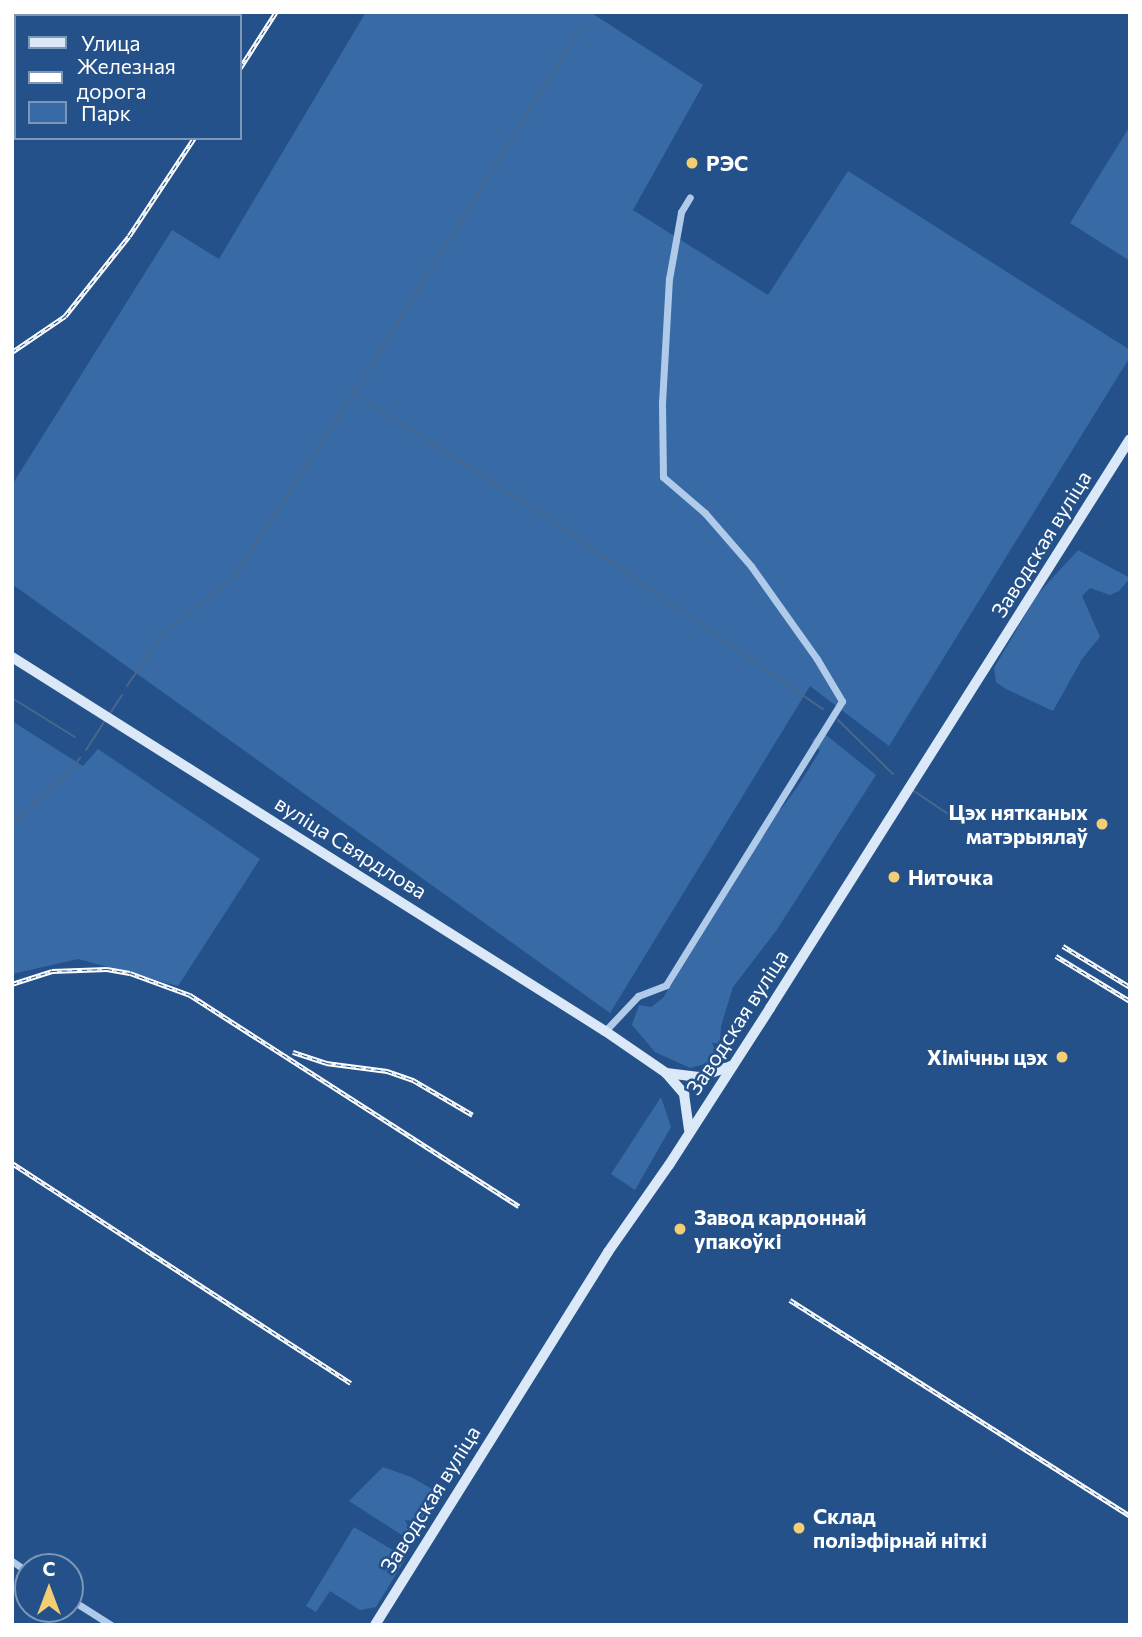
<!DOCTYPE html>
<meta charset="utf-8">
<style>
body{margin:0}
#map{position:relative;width:1142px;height:1637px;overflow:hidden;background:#245189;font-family:Commissioner,sans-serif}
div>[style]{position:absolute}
.green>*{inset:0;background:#386ba6}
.stream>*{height:2px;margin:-1px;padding:0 1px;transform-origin:1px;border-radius:1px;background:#47678f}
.minor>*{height:7px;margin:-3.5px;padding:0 3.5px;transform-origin:3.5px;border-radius:3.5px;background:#b0cbea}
.secondary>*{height:10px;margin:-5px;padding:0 5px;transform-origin:5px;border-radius:5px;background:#dbe8f8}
.rail>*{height:4.5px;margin-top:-2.25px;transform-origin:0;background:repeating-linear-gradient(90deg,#245189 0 5px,#fff 0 10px);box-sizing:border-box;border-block:2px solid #fff}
.dots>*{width:19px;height:19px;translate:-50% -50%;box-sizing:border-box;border:4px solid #245189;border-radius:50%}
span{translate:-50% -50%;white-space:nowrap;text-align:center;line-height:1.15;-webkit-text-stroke:5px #245189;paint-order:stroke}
.poi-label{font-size:21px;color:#fff;font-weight:700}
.left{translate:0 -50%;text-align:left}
.right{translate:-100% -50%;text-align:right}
.street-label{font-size:21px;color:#fff}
.frame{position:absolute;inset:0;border:14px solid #fff;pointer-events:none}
.legend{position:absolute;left:14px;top:14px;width:228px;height:126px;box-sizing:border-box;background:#245189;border:2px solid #7c97b8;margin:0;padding:9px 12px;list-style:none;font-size:21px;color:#fff}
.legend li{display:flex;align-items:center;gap:14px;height:35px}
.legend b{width:35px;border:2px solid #7c97b8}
.north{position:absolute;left:14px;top:1553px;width:70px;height:70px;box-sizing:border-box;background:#245189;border:2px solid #7c97b8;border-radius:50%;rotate:0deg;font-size:19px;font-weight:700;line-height:28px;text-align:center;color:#fff}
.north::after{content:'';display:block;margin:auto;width:24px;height:32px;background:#f4ce74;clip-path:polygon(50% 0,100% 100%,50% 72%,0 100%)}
</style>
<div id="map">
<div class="green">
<i style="clip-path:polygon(366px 12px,590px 12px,703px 85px,633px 210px,768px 295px,848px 171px,1130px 350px,1130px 357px,889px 746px,810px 686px,610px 1013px,12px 584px,12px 485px,172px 230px,219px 259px)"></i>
<i style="clip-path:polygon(1130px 126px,1130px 261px,1070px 223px)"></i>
<i style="clip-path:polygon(1078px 550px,1130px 578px,1119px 591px,1110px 595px,1090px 588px,1082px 596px,1100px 637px,1082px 659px,1053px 711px,1006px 689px,996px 682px,994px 668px,1037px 595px)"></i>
<i style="clip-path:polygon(12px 721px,83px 766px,98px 749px,260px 859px,178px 986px,78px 959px,12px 974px)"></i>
<i style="clip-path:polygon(821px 731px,876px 775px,776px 931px,733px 987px,721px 1026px,719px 1060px,690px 1068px,655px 1052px,632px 1025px,639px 1005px,651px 1007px,663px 998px,748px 861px,773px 813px,781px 809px,798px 786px,820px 751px,812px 741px)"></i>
<i style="clip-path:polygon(661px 1097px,671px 1127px,635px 1190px,611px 1174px)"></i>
<i style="clip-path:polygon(383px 1467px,411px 1477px,439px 1493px,408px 1539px,349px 1501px)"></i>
<i style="clip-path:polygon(354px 1527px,406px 1558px,376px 1607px,360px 1610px,330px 1591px,316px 1612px,306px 1606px)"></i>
</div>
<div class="stream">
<i style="left:355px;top:394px;width:222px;rotate:32.7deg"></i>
<i style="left:542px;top:514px;width:342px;rotate:34.8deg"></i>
<i style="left:127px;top:686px;width:63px;rotate:-56.1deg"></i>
<i style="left:162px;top:634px;width:89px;rotate:-38.2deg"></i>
<i style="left:232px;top:579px;width:222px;rotate:-56.7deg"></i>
<i style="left:354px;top:393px;width:433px;rotate:-58.2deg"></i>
<i style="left:12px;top:698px;width:74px;rotate:31.8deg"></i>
<i style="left:111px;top:712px;width:20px;rotate:-57deg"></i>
<i style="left:838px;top:720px;width:77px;rotate:44.5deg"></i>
<i style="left:86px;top:750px;width:33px;rotate:-57deg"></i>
<i style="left:914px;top:791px;width:48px;rotate:34deg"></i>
<i style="left:12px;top:823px;width:76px;rotate:-41.3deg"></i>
<i style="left:69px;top:773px;width:19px;rotate:-54deg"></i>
</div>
<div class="minor">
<i style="left:605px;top:1031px;width:48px;rotate:-46.7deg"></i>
<i style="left:638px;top:996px;width:30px;rotate:-21deg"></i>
<i style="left:666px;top:985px;width:334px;rotate:-58.2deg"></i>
<i style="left:842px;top:701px;width:49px;rotate:-120.8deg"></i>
<i style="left:817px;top:659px;width:114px;rotate:-125.4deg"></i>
<i style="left:751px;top:566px;width:70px;rotate:-131deg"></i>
<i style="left:705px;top:513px;width:55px;rotate:-139.4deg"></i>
<i style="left:663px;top:477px;width:74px;rotate:-90.8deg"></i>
<i style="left:662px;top:403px;width:124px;rotate:-86.8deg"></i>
<i style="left:669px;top:279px;width:68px;rotate:-79.8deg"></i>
<i style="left:681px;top:212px;width:17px;rotate:-59deg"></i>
<i style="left:12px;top:1561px;width:19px;rotate:35deg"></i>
<i style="left:70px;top:1599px;width:49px;rotate:32.4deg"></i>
</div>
<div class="secondary">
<i style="left:12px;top:657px;width:701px;rotate:32.24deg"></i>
<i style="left:605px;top:1031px;width:74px;rotate:34.5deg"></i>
<i style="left:666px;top:1073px;width:28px;rotate:49deg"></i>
<i style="left:684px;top:1094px;width:36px;rotate:82deg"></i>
<i style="left:666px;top:1073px;width:33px;rotate:7deg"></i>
<i style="left:699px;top:1077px;width:36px;rotate:-19deg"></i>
<i style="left:375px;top:1625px;width:440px;rotate:-58deg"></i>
<i style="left:608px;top:1252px;width:106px;rotate:-55deg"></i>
<i style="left:669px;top:1165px;width:187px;rotate:-57.2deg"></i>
<i style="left:770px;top:1008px;width:673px;rotate:-57.68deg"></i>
</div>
<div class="rail">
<i style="left:34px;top:16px;width:5px;rotate:-53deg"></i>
<i style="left:12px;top:50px;width:6px;rotate:-51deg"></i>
<i style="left:240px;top:68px;width:67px;rotate:-57.3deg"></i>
<i style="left:12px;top:352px;width:64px;rotate:-34.2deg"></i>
<i style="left:65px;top:316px;width:102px;rotate:-51.3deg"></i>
<i style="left:129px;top:236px;width:118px;rotate:-56.4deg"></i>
<i style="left:1063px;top:946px;width:79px;rotate:31.5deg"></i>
<i style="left:1056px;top:956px;width:87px;rotate:31.3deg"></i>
<i style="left:12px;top:984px;width:42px;rotate:-18deg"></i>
<i style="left:52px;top:971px;width:55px;rotate:-2.1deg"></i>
<i style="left:107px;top:969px;width:23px;rotate:10deg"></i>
<i style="left:130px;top:973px;width:64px;rotate:20.1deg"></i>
<i style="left:190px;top:995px;width:391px;rotate:32.7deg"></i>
<i style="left:293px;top:1052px;width:35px;rotate:18deg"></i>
<i style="left:326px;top:1063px;width:62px;rotate:7.5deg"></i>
<i style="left:387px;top:1071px;width:28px;rotate:19deg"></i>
<i style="left:413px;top:1080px;width:69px;rotate:30.3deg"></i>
<i style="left:12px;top:1163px;width:404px;rotate:33deg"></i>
<i style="left:790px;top:1300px;width:403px;rotate:32.4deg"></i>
</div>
<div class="dots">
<i style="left:692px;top:163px;background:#f4ce74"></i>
<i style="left:1102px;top:824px;background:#f4ce74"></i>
<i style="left:894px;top:877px;background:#f4ce74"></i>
<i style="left:1062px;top:1057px;background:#f4ce74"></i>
<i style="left:680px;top:1229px;background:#f4ce74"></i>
<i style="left:799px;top:1528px;background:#f4ce74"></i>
</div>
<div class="poi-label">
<span class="left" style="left:706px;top:163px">РЭС</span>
<span class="right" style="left:1088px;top:824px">Цэх нятканых<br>матэрыялаў</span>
<span class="left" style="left:908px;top:877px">Ниточка</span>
<span class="right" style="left:1048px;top:1057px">Хімічны цэх</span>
<span class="left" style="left:694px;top:1229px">Завод кардоннай<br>упакоўкі</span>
<span class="left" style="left:813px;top:1528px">Склад<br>поліэфірнай ніткі</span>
</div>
<div class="street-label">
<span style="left:1041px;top:544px;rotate:-58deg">Заводская вуліца</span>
<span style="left:351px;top:847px;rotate:32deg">вуліца Свярдлова</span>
<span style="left:737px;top:1022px;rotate:-57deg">Заводская вуліца</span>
<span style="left:430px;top:1499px;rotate:-58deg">Заводская вуліца</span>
</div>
<div class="frame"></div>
<ul class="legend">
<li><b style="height:9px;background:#dbe8f8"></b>Улица</li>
<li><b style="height:9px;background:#fff"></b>Железная дорога</li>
<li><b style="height:19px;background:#386ba6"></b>Парк</li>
</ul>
<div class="north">С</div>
</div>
